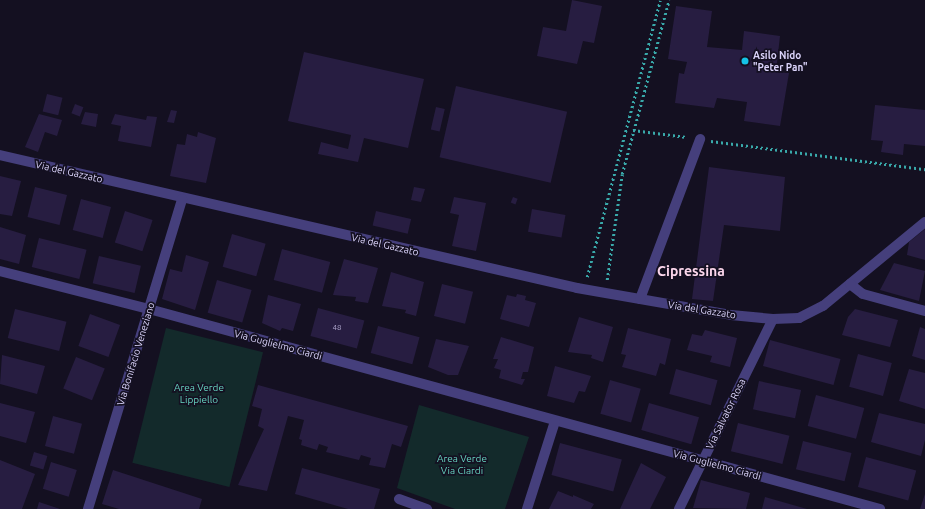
<!DOCTYPE html>
<style>
body{margin:0}
#map{position:relative;width:925px;height:509px;overflow:hidden;background:#141021;font-family:Ubuntu,sans-serif}
div>[style]{position:absolute}
.green>*{inset:0;background:#132a2b;transform-origin:0 0}
.building>*{inset:0;background:#271d41;transform-origin:0 0}
.path>*{height:2.5px;margin-top:-1.25px;transform-origin:0;background:repeating-linear-gradient(90deg,#39a9aa 0 2px,transparent 0 5px)}
.minor>*{height:10px;margin:-5px;padding:0 5px;transform-origin:5px;border-radius:5px;background:#453f7c}
.dots>*{width:11px;height:11px;translate:-50% -50%;box-sizing:border-box;border:2px solid #141021;border-radius:50%}
span{translate:-50% -50%;white-space:nowrap;text-align:center;line-height:1.15;-webkit-text-stroke:3.5px #141021;paint-order:stroke}
.number-label{font-size:8px;color:#aea6cc}
.number-label span{-webkit-text-stroke-width:0}
.poi-label{font-size:10px;color:#dbd4fb;font-weight:700}
.left{translate:0 -50%;text-align:left}
.street-label{font-size:10px;color:#dbd4fb}
.park-label{font-size:10px;color:#67d4c1}
.district-label{font-size:14px;color:#fbd6eb;font-weight:700}
</style>
<div id="map">
<div class="green">
<i style="left:166px;top:328px;width:100px;height:139px;rotate:14deg"></i>
<i style="clip-path:polygon(419px 405px,529px 437px,505px 509px,455px 509px,397px 488px)"></i>
</div>
<div class="building">
<i style="clip-path:polygon(572px 0,602px 6px,594px 43px,583px 41px,577px 64px,537px 56px,543px 27px,566px 31px)"></i>
<i style="clip-path:polygon(676px 6px,712px 11px,707px 47px,742px 50px,744px 31px,780px 36px,776px 72px,789px 73px,780px 126px,744px 121px,747px 102px,717px 98px,714px 108px,675px 103px,679px 73px,684px 74px,687px 62px,668px 59px)"></i>
<i style="clip-path:polygon(304px 52px,424px 79px,408px 148px,364px 138px,358px 162px,318px 154px,321px 142px,348px 149px,351px 135px,288px 121px)"></i>
<i style="left:456px;top:86px;width:114px;height:73px;rotate:13deg"></i>
<i style="left:47px;top:94px;width:16px;height:18px;rotate:14deg"></i>
<i style="left:75px;top:104px;width:9px;height:10px;rotate:21deg"></i>
<i style="clip-path:polygon(875px 105px,925px 110px,925px 146px,904px 144px,903px 155px,881px 152px,883px 141px,871px 140px)"></i>
<i style="left:436px;top:107px;width:9px;height:23px;rotate:13deg"></i>
<i style="clip-path:polygon(171px 110px,177px 111px,174px 123px,167px 122px)"></i>
<i style="clip-path:polygon(85px 112px,98px 114px,96px 127px,81px 124px)"></i>
<i style="clip-path:polygon(39px 114px,62px 120px,57px 136px,45px 132px,38px 152px,25px 147px)"></i>
<i style="clip-path:polygon(115px 114px,146px 120px,147px 116px,157px 117px,151px 147px,118px 141px,121px 126px,111px 124px)"></i>
<i style="clip-path:polygon(198px 132px,216px 138px,206px 183px,170px 176px,177px 144px,185px 145px,187px 134px,197px 137px)"></i>
<i style="clip-path:polygon(709px 167px,785px 177px,780px 231px,724px 225px,713px 301px,692px 299px)"></i>
<i style="clip-path:polygon(0 176px,21px 181px,12px 216px,0 214px)"></i>
<i style="left:35px;top:187px;width:33px;height:31px;rotate:14deg"></i>
<i style="clip-path:polygon(414px 187px,425px 189px,421px 202px,411px 200px)"></i>
<i style="clip-path:polygon(454px 197px,486px 203px,476px 251px,452px 246px,459px 215px,450px 213px)"></i>
<i style="left:513px;top:197px;width:5px;height:6px;rotate:22deg"></i>
<i style="left:81px;top:199px;width:31px;height:32px;rotate:15deg"></i>
<i style="left:532px;top:209px;width:34px;height:23px;rotate:10deg"></i>
<i style="left:125px;top:211px;width:29px;height:33px;rotate:18deg"></i>
<i style="left:376px;top:211px;width:36px;height:15px;rotate:13deg"></i>
<i style="clip-path:polygon(0 227px,26px 235px,19px 264px,0 259px)"></i>
<i style="clip-path:polygon(925px 229px,925px 260px,907px 255px,909px 242px)"></i>
<i style="left:232px;top:234px;width:35px;height:34px;rotate:16deg"></i>
<i style="left:39px;top:238px;width:49px;height:30px;rotate:14deg"></i>
<i style="left:282px;top:249px;width:50px;height:32px;rotate:15deg"></i>
<i style="clip-path:polygon(186px 255px,209px 262px,195px 310px,162px 299px,170px 269px,182px 272px)"></i>
<i style="left:99px;top:256px;width:43px;height:28px;rotate:13deg"></i>
<i style="clip-path:polygon(344px 259px,378px 268px,368px 303px,355px 301px,356px 297px,333px 295px)"></i>
<i style="clip-path:polygon(894px 263px,925px 271px,919px 301px,880px 290px)"></i>
<i style="clip-path:polygon(391px 272px,424px 282px,416px 316px,405px 313px,406px 310px,382px 306px)"></i>
<i style="left:217px;top:280px;width:36px;height:34px;rotate:16deg"></i>
<i style="left:442px;top:284px;width:32px;height:33px;rotate:14deg"></i>
<i style="clip-path:polygon(517px 294px,526px 296px,525px 300px,536px 303px,529px 327px,500px 319px,507px 295px,516px 297px)"></i>
<i style="clip-path:polygon(268px 295px,301px 304px,293px 331px,282px 328px,280px 331px,262px 323px)"></i>
<i style="left:318px;top:308px;width:48px;height:29px;rotate:15deg"></i>
<i style="left:15px;top:309px;width:53px;height:30px;rotate:14deg"></i>
<i style="clip-path:polygon(855px 309px,898px 320px,890px 347px,842px 335px,848px 317px)"></i>
<i style="left:90px;top:314px;width:32px;height:34px;rotate:20deg"></i>
<i style="clip-path:polygon(579px 317px,613px 327px,603px 362px,591px 358px,592px 355px,568px 352px)"></i>
<i style="left:378px;top:326px;width:43px;height:28px;rotate:15deg"></i>
<i style="clip-path:polygon(920px 327px,925px 329px,925px 360px,912px 356px)"></i>
<i style="clip-path:polygon(628px 328px,671px 339px,665px 365px,660px 363px,656px 376px,622px 367px,626px 355px,621px 354px)"></i>
<i style="clip-path:polygon(705px 330px,737px 338px,730px 367px,710px 362px,712px 356px,687px 350px,692px 334px,702px 336px)"></i>
<i style="clip-path:polygon(501px 337px,534px 347px,528px 372px,523px 372px,521px 379px,525px 379px,522px 385px,499px 378px,501px 370px,494px 368px,498px 359px,493px 359px)"></i>
<i style="clip-path:polygon(436px 339px,469px 346px,458px 375px,448px 375px,428px 367px)"></i>
<i style="left:770px;top:340px;width:73px;height:27px;rotate:15deg"></i>
<i style="left:858px;top:354px;width:35px;height:34px;rotate:15deg"></i>
<i style="clip-path:polygon(2px 355px,45px 366px,37px 394px,0 384px)"></i>
<i style="left:76px;top:357px;width:31px;height:34px;rotate:22deg"></i>
<i style="clip-path:polygon(555px 366px,591px 376px,585px 392px,579px 391px,574px 403px,547px 396px)"></i>
<i style="left:676px;top:369px;width:43px;height:26px;rotate:15deg"></i>
<i style="clip-path:polygon(909px 369px,925px 373px,925px 409px,899px 401px)"></i>
<i style="left:610px;top:380px;width:32px;height:35px;rotate:16deg"></i>
<i style="left:759px;top:381px;width:43px;height:29px;rotate:12deg"></i>
<i style="clip-path:polygon(258px 385px,408px 426px,401px 447px,392px 444px,385px 468px,369px 465px,371px 458px,361px 455px,359px 460px,326px 452px,328px 447px,319px 444px,317px 450px,301px 445px,302px 440px,299px 439px,304px 420px,288px 416px,267px 491px,238px 485px,264px 429px,258px 426px,262px 409px,252px 406px)"></i>
<i style="left:816px;top:395px;width:50px;height:32px;rotate:15deg"></i>
<i style="clip-path:polygon(0 403px,35px 412px,26px 443px,0 436px)"></i>
<i style="left:649px;top:403px;width:52px;height:28px;rotate:16deg"></i>
<i style="clip-path:polygon(879px 413px,925px 424px,925px 440px,921px 456px,871px 442px)"></i>
<i style="left:53px;top:416px;width:30px;height:31px;rotate:15deg"></i>
<i style="left:738px;top:423px;width:53px;height:29px;rotate:14deg"></i>
<i style="left:803px;top:441px;width:50px;height:29px;rotate:14deg"></i>
<i style="left:560px;top:443px;width:64px;height:33px;rotate:15deg"></i>
<i style="left:34px;top:452px;width:14px;height:14px;rotate:17deg"></i>
<i style="left:866px;top:457px;width:52px;height:31px;rotate:15deg"></i>
<i style="clip-path:polygon(0 460px,35px 474px,22px 509px,0 509px)"></i>
<i style="left:51px;top:462px;width:27px;height:28px;rotate:17deg"></i>
<i style="clip-path:polygon(641px 463px,666px 477px,650px 509px,620px 509px)"></i>
<i style="clip-path:polygon(302px 468px,380px 489px,374px 509px,348px 509px,295px 494px)"></i>
<i style="clip-path:polygon(113px 470px,202px 499px,199px 509px,119px 509px,102px 504px)"></i>
<i style="clip-path:polygon(701px 480px,750px 493px,746px 509px,693px 508px)"></i>
<i style="clip-path:polygon(558px 491px,573px 497px,573px 495px,594px 504px,591px 509px,549px 509px)"></i>
<i style="clip-path:polygon(925px 494px,925px 509px,920px 509px)"></i>
<i style="clip-path:polygon(765px 497px,807px 509px,762px 509px)"></i>
<i style="clip-path:polygon(39px 502px,60px 509px,37px 509px)"></i>
</div>
<div class="path">
<i style="left:633px;top:130px;width:54px;rotate:7.4deg"></i>
<i style="left:711px;top:141px;width:216px;rotate:7.5deg"></i>
<i style="left:587px;top:277px;width:286px;rotate:-75.2deg"></i>
<i style="left:607px;top:280px;width:107px;rotate:-81.9deg"></i>
<i style="left:622px;top:174px;width:180px;rotate:-74.9deg"></i>
</div>
<div class="minor">
<i style="left:0;top:155px;width:592px;rotate:12.98deg"></i>
<i style="left:577px;top:288px;width:156px;rotate:9.9deg"></i>
<i style="left:731px;top:315px;width:42px;rotate:5.4deg"></i>
<i style="left:773px;top:319px;width:26px;rotate:-2deg"></i>
<i style="left:799px;top:318px;width:27px;rotate:-27deg"></i>
<i style="left:823px;top:306px;width:132px;rotate:-39.5deg"></i>
<i style="left:0;top:271px;width:154px;rotate:14.3deg"></i>
<i style="left:149px;top:309px;width:758px;rotate:15.3deg"></i>
<i style="left:850px;top:284px;width:16px;rotate:38deg"></i>
<i style="left:863px;top:294px;width:64px;rotate:15.3deg"></i>
<i style="left:640px;top:299px;width:171px;rotate:-69.4deg"></i>
<i style="left:399px;top:499px;width:30px;rotate:20deg"></i>
<i style="left:88px;top:509px;width:324px;rotate:-73.1deg"></i>
<i style="left:527px;top:509px;width:92px;rotate:-72.3deg"></i>
<i style="left:679px;top:509px;width:212px;rotate:-63.7deg"></i>
</div>
<div class="dots">
<i style="left:745px;top:61px;background:#15c3e6"></i>
</div>
<div class="number-label">
<span style="left:337px;top:328px">48</span>
</div>
<div class="poi-label">
<span class="left" style="left:753px;top:61px">Asilo Nido<br>"Peter Pan"</span>
</div>
<div class="street-label">
<span style="left:69px;top:172px;rotate:13deg">Via del Gazzato</span>
<span style="left:385px;top:245px;rotate:13deg">Via del Gazzato</span>
<span style="left:702px;top:310px;rotate:9deg">Via del Gazzato</span>
<span style="left:278px;top:345px;rotate:15deg">Via Guglielmo Ciardi</span>
<span style="left:136px;top:354px;rotate:-73deg">Via Bonifacio Veneziano</span>
<span style="left:726px;top:414px;rotate:-64deg">Via Salvator Rosa</span>
<span style="left:717px;top:465px;rotate:15deg">Via Guglielmo Ciardi</span>
</div>
<div class="park-label">
<span style="left:199px;top:393px">Area Verde<br>Lippiello</span>
<span style="left:462px;top:464px">Area Verde<br>Via Ciardi</span>
</div>
<div class="district-label">
<span style="left:691px;top:271px">Cipressina</span>
</div>
</div>
